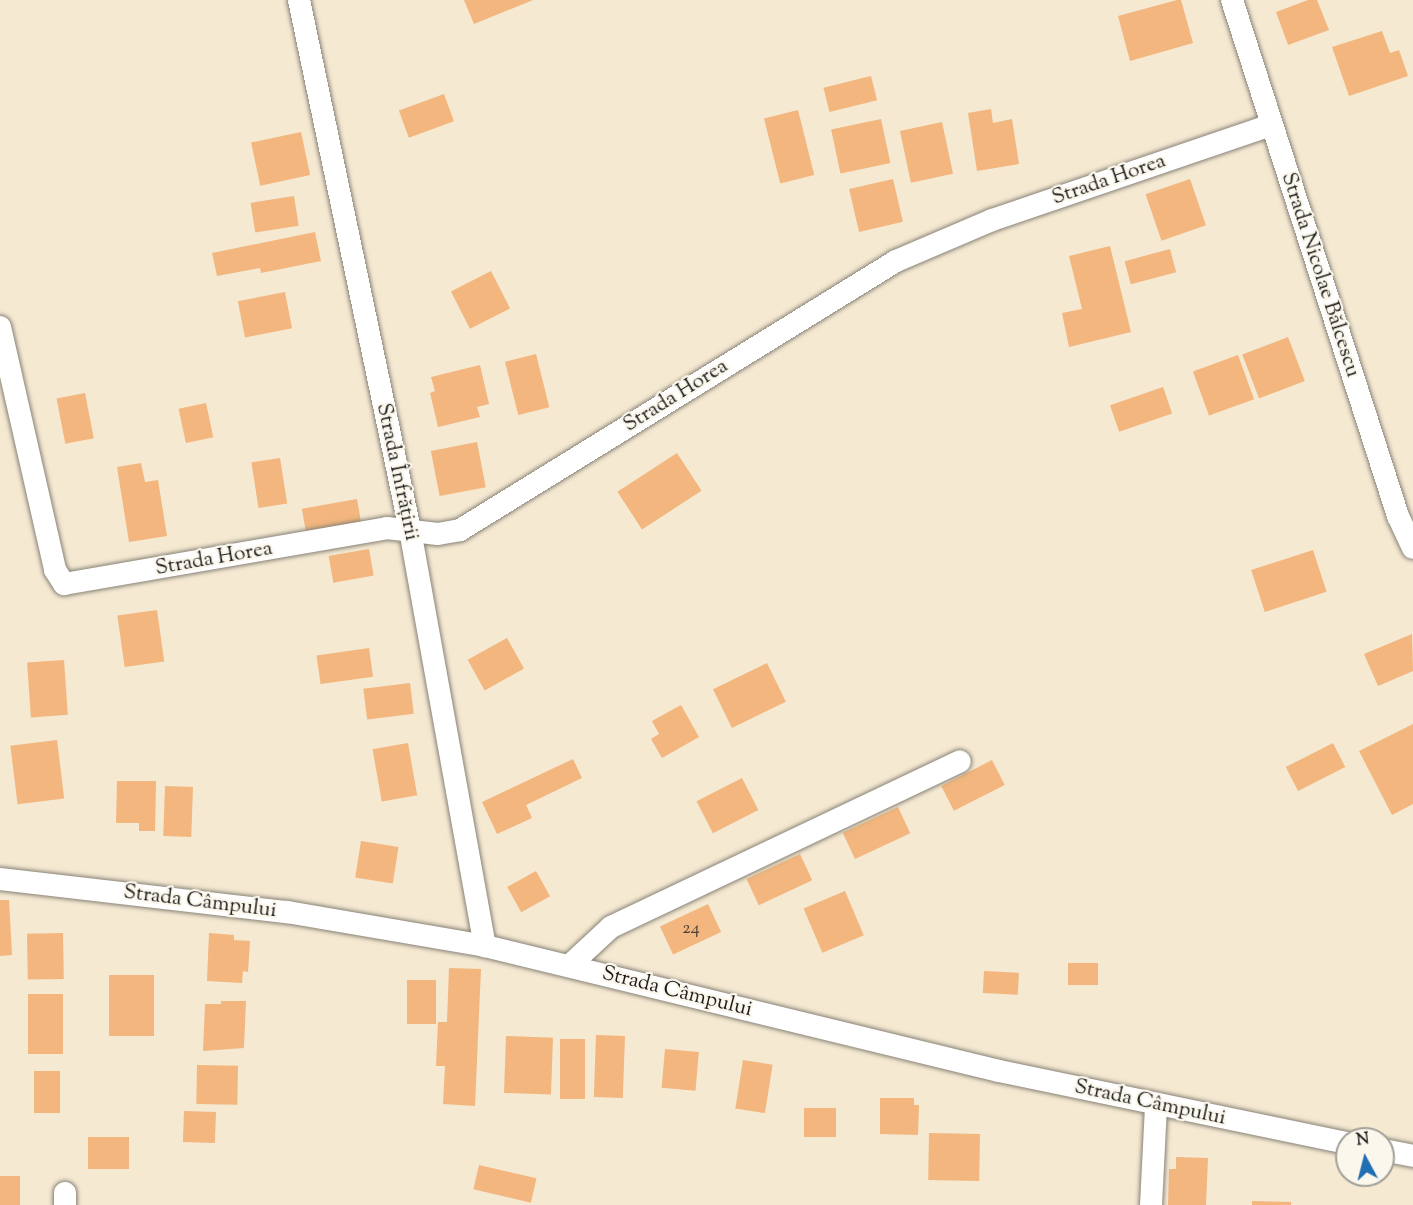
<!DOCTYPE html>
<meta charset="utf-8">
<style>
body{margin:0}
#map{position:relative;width:1413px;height:1205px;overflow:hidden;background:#f5e9d2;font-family:"Sorts Mill Goudy",serif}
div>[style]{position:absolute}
.building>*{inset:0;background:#f2b67e;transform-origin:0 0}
.roads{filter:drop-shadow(0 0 2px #888277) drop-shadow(0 0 2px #888277)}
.minor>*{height:22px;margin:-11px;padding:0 11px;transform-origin:11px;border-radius:11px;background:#fff}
span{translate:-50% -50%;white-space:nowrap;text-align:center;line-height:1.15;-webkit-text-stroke:4.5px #fbf7ec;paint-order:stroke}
.number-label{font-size:18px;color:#524234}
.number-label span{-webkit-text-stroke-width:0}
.street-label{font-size:21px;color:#1c1c1c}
.north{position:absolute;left:1335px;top:1127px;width:60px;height:60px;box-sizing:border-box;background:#fbf7ec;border:2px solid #a29f99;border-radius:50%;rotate:353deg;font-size:16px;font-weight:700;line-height:24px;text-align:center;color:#1c1c1c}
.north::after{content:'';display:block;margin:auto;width:21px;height:27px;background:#1f6fb2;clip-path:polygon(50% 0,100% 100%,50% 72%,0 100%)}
</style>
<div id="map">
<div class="building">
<i style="clip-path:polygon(464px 0,533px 0,474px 24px)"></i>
<i style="clip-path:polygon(1177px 0,1181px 0,1193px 43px,1130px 61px,1118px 16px)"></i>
<i style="clip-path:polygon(1308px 0,1317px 0,1329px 30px,1288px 45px,1276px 12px)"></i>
<i style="clip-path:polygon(1382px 31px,1390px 53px,1399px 50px,1408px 76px,1349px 96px,1332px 47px)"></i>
<i style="left:871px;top:76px;width:25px;height:49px;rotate:76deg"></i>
<i style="left:444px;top:94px;width:29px;height:48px;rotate:70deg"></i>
<i style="clip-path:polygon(991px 109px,993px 123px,1012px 119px,1019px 164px,977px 171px,968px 113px)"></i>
<i style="left:798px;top:110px;width:67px;height:35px;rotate:76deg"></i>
<i style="left:881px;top:119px;width:45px;height:51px;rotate:78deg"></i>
<i style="left:942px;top:122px;width:53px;height:43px;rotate:78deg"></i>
<i style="left:301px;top:132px;width:44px;height:51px;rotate:78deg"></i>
<i style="left:893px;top:179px;width:44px;height:45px;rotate:77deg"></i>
<i style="left:1190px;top:179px;width:49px;height:47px;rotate:71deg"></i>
<i style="left:294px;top:196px;width:30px;height:44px;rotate:81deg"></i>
<i style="clip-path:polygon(315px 232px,321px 261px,261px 273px,260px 268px,217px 276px,212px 253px)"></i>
<i style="clip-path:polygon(1110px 246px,1131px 332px,1069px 347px,1062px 313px,1082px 309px,1069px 256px)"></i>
<i style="left:1170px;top:249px;width:24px;height:47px;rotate:75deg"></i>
<i style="left:491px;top:271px;width:42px;height:45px;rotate:63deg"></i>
<i style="left:285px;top:292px;width:37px;height:48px;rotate:79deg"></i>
<i style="left:1288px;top:337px;width:47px;height:49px;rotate:69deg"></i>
<i style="left:536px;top:354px;width:55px;height:32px;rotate:76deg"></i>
<i style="left:1238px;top:355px;width:47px;height:48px;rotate:70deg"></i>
<i style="clip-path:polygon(480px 365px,489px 404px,477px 407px,480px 417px,438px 427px,430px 393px,435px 391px,431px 377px)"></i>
<i style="left:1163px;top:387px;width:28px;height:56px;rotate:71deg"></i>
<i style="left:85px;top:393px;width:46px;height:29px;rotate:79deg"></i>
<i style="left:206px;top:403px;width:35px;height:28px;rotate:78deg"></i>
<i style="left:477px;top:442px;width:46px;height:47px;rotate:79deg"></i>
<i style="left:677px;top:453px;width:45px;height:71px;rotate:57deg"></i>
<i style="left:280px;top:458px;width:46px;height:29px;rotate:81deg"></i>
<i style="clip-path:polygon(141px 463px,145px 482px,158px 480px,167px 536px,129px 542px,117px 467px)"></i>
<i style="left:357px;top:499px;width:23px;height:56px;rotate:80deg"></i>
<i style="left:369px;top:549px;width:27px;height:41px;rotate:80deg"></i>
<i style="left:1313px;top:550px;width:44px;height:65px;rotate:72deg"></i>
<i style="left:157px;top:610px;width:52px;height:40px;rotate:82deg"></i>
<i style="clip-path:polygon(1412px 634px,1413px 671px,1378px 686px,1364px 654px)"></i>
<i style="left:507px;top:638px;width:35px;height:45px;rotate:61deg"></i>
<i style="left:369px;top:648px;width:29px;height:53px;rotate:82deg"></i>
<i style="left:64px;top:660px;width:55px;height:37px;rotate:86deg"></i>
<i style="left:767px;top:663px;width:43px;height:60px;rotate:64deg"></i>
<i style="left:410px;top:683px;width:31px;height:47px;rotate:83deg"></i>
<i style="clip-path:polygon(681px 705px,699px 737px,662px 758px,651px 739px,659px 734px,652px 721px)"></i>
<i style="clip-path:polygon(1413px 724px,1413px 804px,1392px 815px,1359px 751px)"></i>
<i style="left:57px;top:740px;width:59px;height:47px;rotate:83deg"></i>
<i style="left:408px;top:743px;width:53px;height:36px;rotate:80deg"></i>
<i style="left:1333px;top:743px;width:27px;height:53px;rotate:63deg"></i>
<i style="clip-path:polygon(573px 759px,582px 778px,526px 805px,532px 818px,497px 834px,482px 802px)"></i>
<i style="left:992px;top:760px;width:28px;height:57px;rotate:63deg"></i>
<i style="left:742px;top:778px;width:36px;height:51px;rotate:63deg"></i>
<i style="clip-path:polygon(117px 781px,156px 781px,155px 831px,139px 831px,139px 823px,116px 823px)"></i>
<i style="left:165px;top:786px;width:28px;height:50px;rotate:2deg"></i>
<i style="left:898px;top:807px;width:29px;height:61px;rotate:65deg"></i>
<i style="left:361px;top:841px;width:38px;height:37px;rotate:9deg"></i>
<i style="left:800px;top:854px;width:29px;height:59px;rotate:65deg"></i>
<i style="left:536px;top:871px;width:29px;height:33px;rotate:61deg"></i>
<i style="left:845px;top:891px;width:48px;height:45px;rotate:67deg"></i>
<i style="clip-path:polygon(0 900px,9px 900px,12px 955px,0 956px)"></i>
<i style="left:708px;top:904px;width:31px;height:53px;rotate:65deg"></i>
<i style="left:63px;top:933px;width:46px;height:36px;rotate:89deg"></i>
<i style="clip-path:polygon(209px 933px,234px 935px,234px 940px,250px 941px,248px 972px,243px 971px,242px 983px,207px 981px)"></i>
<i style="left:1068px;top:963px;width:30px;height:22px"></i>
<i style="clip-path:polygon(449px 968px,481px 969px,475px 1106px,443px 1104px,445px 1066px,436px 1066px,438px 1022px,447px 1022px)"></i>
<i style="left:984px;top:971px;width:35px;height:22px;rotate:3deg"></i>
<i style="left:109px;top:975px;width:45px;height:61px"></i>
<i style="left:407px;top:980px;width:29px;height:44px"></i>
<i style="left:28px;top:994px;width:35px;height:60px"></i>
<i style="clip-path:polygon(221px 1001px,246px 1001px,244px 1048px,203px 1051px,205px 1004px,221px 1004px)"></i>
<i style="left:596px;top:1035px;width:29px;height:62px;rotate:2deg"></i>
<i style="left:506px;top:1036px;width:47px;height:57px;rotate:2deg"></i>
<i style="left:560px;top:1039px;width:25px;height:60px"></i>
<i style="left:665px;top:1049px;width:34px;height:39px;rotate:5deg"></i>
<i style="left:743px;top:1060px;width:30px;height:49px;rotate:9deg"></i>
<i style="left:197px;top:1065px;width:41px;height:39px;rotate:1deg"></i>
<i style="left:34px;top:1071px;width:26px;height:42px"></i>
<i style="clip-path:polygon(880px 1098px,914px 1098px,914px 1105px,919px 1105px,918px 1135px,880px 1134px)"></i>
<i style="left:836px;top:1108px;width:29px;height:32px;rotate:90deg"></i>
<i style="left:184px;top:1111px;width:32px;height:31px;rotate:2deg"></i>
<i style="left:929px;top:1133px;width:51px;height:47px;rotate:1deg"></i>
<i style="left:129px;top:1137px;width:32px;height:41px;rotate:90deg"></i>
<i style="clip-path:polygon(1176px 1157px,1208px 1158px,1206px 1205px,1168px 1205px,1169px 1169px,1176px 1169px)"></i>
<i style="left:479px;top:1165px;width:59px;height:25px;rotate:13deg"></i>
<i style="left:0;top:1176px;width:20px;height:29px"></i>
<i style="clip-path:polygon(1252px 1201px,1291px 1202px,1291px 1205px,1252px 1205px)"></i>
</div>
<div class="roads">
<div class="minor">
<i style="left:299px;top:0;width:541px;rotate:78.17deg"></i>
<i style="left:410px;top:530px;width:423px;rotate:79.8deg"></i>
<i style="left:1232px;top:0;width:542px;rotate:72.17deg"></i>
<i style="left:1398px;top:516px;width:35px;rotate:65deg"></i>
<i style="left:0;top:327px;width:249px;rotate:77.2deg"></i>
<i style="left:55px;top:570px;width:17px;rotate:57deg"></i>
<i style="left:64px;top:584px;width:328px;rotate:-9.8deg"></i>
<i style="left:387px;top:528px;width:51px;rotate:6.7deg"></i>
<i style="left:438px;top:534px;width:22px;rotate:-10deg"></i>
<i style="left:460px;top:530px;width:512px;rotate:-31.67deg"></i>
<i style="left:896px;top:261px;width:104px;rotate:-23.1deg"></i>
<i style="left:992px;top:220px;width:295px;rotate:-18.8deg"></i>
<i style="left:0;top:879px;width:289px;rotate:6.6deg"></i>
<i style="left:287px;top:912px;width:201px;rotate:9.7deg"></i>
<i style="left:485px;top:946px;width:529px;rotate:13.67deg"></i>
<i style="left:999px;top:1071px;width:355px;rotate:11.7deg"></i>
<i style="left:569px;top:966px;width:57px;rotate:-42.9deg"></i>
<i style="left:611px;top:927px;width:386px;rotate:-25.4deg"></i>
<i style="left:1383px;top:1150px;width:31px;rotate:11deg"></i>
<i style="left:65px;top:1205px;width:12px;rotate:-90deg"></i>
<i style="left:1151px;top:1205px;width:100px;rotate:-87.1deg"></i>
</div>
</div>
<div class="number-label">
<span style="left:691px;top:929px">24</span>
</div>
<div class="street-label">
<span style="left:1109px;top:180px;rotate:-19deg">Strada Horea</span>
<span style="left:1320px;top:275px;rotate:72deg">Strada Nicolae Bălcescu</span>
<span style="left:676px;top:396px;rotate:-32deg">Strada Horea</span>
<span style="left:397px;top:472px;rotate:78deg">Strada Înfrățirii</span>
<span style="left:214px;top:559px;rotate:-10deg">Strada Horea</span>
<span style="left:200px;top:902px;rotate:7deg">Strada Câmpului</span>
<span style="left:677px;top:992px;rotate:14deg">Strada Câmpului</span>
<span style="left:1150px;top:1103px;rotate:12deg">Strada Câmpului</span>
</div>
<div class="north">N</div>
</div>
